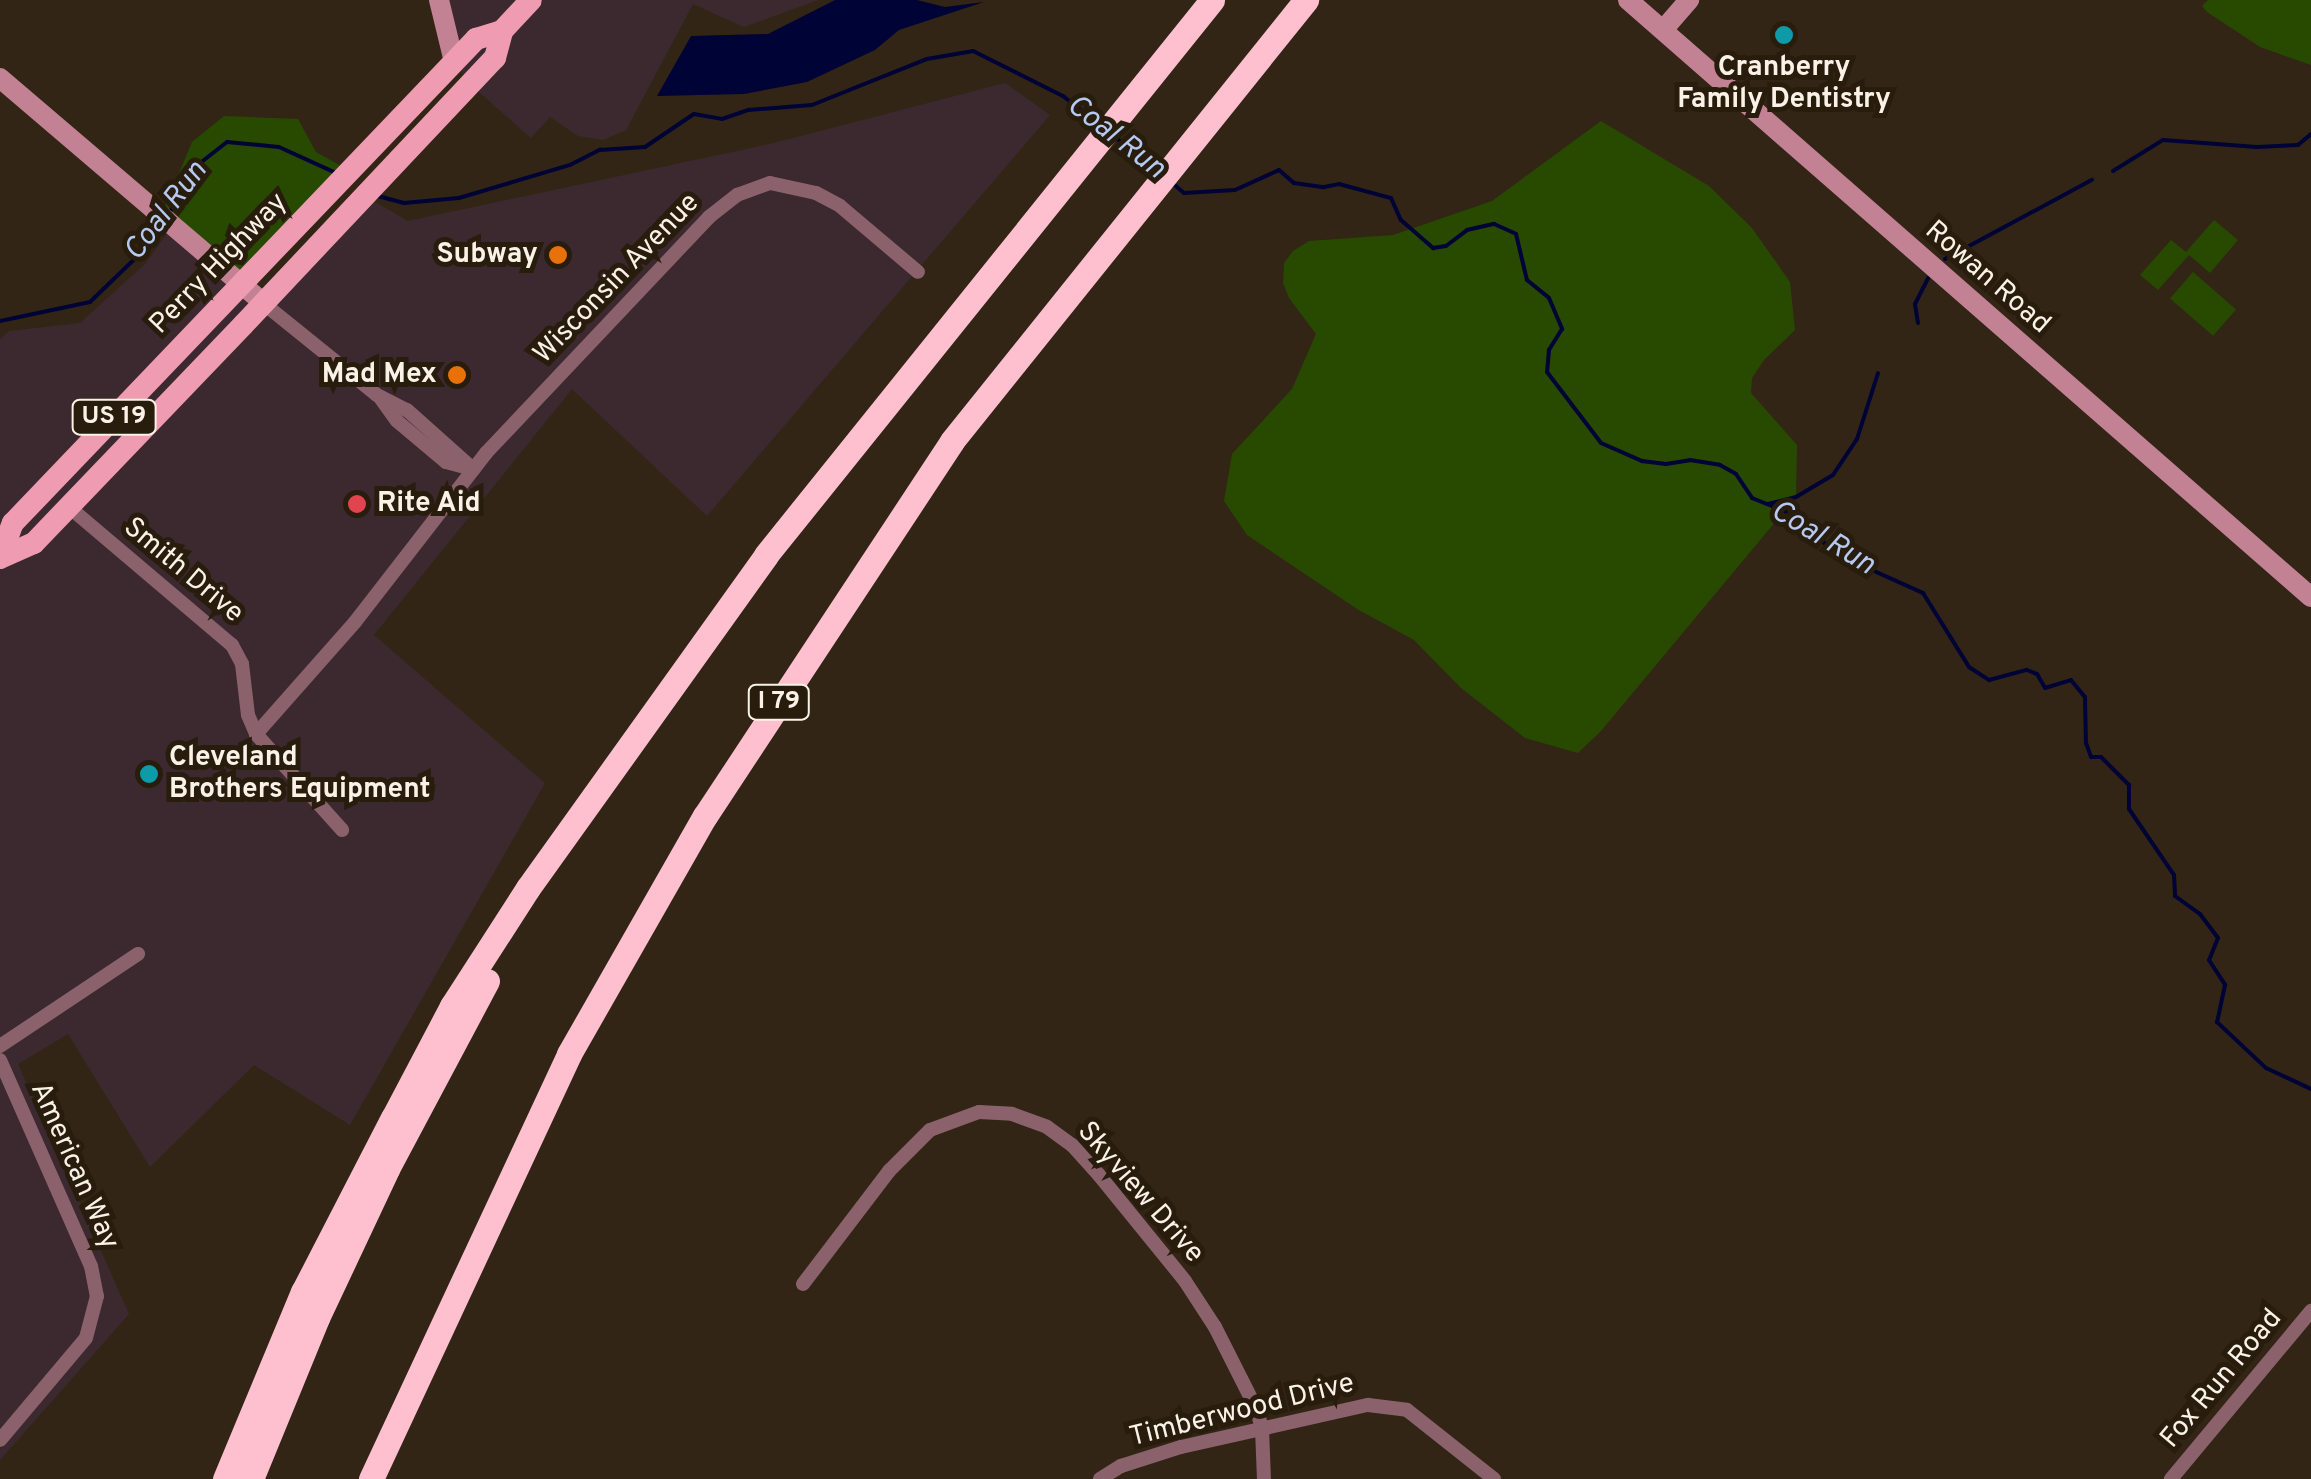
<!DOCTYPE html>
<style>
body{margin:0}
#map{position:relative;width:2311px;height:1479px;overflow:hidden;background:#322516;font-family:Overpass,sans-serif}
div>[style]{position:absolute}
.commercial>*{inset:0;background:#3c292f}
.green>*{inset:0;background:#284900;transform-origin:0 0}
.water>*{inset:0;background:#000335}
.stream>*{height:4px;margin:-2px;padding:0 2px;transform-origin:2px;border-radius:2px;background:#000335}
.street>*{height:14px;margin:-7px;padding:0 7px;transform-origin:7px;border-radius:7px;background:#8b626c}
.secondary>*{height:20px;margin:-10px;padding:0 10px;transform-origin:10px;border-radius:10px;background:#c38293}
.primary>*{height:22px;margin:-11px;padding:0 11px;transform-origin:11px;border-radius:11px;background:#ef9bb1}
.highway>*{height:25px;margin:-12.5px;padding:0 12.5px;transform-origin:12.5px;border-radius:12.5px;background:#fec0cf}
.dots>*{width:28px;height:28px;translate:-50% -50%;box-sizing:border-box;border:5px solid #281c0d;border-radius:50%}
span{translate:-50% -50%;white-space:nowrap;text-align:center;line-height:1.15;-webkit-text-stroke:10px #281c0d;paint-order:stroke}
.shield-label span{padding:2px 8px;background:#281c0d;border:2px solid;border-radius:8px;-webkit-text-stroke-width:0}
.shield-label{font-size:25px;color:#faf1e7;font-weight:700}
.poi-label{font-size:28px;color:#faf1e7;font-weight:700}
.right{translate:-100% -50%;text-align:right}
.left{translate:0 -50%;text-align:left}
.street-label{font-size:28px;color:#faf1e7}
.water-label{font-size:30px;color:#b5c9f1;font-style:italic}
</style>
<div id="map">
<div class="commercial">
<i style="clip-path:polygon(439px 0,818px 0,744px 27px,693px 4px,626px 130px,603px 140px,578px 136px,550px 117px,531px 138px,470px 84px,454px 62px)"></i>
<i style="clip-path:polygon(1005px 83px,1050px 115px,707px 516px,572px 389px,374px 635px,545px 783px,350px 1125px,254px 1065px,150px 1167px,68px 1034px,18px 1064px,129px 1314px,0 1460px,0 339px,9px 331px,80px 323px,146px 263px,173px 225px,263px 303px,363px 195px,408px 221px,774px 143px)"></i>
</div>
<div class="green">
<i style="clip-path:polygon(2208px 0,2311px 0,2311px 65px,2260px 47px,2207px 12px,2202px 6px)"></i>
<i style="clip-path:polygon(224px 116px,298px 119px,316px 152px,350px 171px,242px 284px,161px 216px,192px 142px)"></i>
<i style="clip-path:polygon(1601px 121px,1709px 186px,1752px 228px,1790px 282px,1795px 330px,1764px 360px,1752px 378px,1751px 393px,1797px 445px,1796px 497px,1601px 731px,1578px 753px,1525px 738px,1461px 688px,1414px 640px,1357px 609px,1247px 535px,1224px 501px,1232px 454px,1292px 389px,1316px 334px,1289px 298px,1283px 283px,1284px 263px,1293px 251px,1309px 241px,1393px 235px,1492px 201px)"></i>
<i style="clip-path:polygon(2214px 220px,2238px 240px,2210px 273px,2189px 255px,2158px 290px,2140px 275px,2171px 240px,2186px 252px)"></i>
<i style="left:2193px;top:272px;width:57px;height:35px;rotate:41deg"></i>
</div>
<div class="water">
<i style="clip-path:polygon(835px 0,917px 0,945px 7px,984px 2px,899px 30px,875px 50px,807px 82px,744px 94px,657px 96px,691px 36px,768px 34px)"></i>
</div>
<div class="stream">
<i style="left:1116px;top:138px;width:51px;rotate:38.7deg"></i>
<i style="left:2113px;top:171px;width:59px;rotate:-31.8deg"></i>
<i style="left:2163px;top:140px;width:94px;rotate:4.3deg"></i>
<i style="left:2257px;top:147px;width:41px;rotate:-2.8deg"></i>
<i style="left:2298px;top:145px;width:17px;rotate:-40deg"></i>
<i style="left:1171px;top:182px;width:17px;rotate:40deg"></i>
<i style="left:1184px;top:193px;width:51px;rotate:-3.4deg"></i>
<i style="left:1235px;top:190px;width:48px;rotate:-24.4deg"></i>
<i style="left:1279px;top:170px;width:20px;rotate:41deg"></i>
<i style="left:1294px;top:183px;width:30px;rotate:8deg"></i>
<i style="left:1324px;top:187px;width:15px;rotate:-11deg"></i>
<i style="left:1339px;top:184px;width:54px;rotate:15.1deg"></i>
<i style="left:1391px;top:198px;width:24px;rotate:66deg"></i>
<i style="left:1401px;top:220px;width:43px;rotate:41.2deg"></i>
<i style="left:1433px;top:248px;width:13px;rotate:-9deg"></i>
<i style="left:1446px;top:246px;width:26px;rotate:-37deg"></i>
<i style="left:1467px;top:230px;width:28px;rotate:-13deg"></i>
<i style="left:1494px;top:224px;width:24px;rotate:24deg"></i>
<i style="left:1516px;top:234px;width:47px;rotate:76.6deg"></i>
<i style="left:1527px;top:280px;width:28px;rotate:39deg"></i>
<i style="left:1549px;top:298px;width:34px;rotate:67deg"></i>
<i style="left:1562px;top:329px;width:25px;rotate:122deg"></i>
<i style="left:1549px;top:350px;width:22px;rotate:95deg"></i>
<i style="left:1547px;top:372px;width:89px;rotate:52.7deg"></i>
<i style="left:1601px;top:443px;width:45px;rotate:23.7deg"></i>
<i style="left:1642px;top:461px;width:24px;rotate:7deg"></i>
<i style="left:1666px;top:464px;width:24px;rotate:-9deg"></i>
<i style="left:1690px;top:460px;width:30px;rotate:9deg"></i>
<i style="left:1720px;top:465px;width:18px;rotate:29deg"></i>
<i style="left:1736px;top:474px;width:29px;rotate:56deg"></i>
<i style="left:1752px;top:498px;width:35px;rotate:22deg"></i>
<i style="left:1785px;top:511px;width:20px;rotate:49deg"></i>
<i style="left:1798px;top:526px;width:67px;rotate:32.7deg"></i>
<i style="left:1854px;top:562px;width:76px;rotate:24.2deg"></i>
<i style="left:1923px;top:593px;width:87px;rotate:58.1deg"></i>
<i style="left:1969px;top:667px;width:24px;rotate:33deg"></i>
<i style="left:1989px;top:680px;width:39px;rotate:-15deg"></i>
<i style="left:2027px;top:670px;width:11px;rotate:22deg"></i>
<i style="left:2037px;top:674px;width:16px;rotate:60deg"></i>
<i style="left:2045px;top:688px;width:27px;rotate:-17deg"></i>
<i style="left:2071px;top:680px;width:22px;rotate:51deg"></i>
<i style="left:2085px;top:697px;width:46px;rotate:88.8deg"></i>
<i style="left:2086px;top:743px;width:15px;rotate:70deg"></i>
<i style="left:2091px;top:757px;width:10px"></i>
<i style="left:2101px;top:757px;width:40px;rotate:45deg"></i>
<i style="left:2129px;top:785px;width:24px;rotate:90deg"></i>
<i style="left:2129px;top:809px;width:80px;rotate:55.7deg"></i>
<i style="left:2174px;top:875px;width:21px;rotate:87deg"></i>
<i style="left:2175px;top:896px;width:31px;rotate:36deg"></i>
<i style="left:2200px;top:914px;width:30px;rotate:53deg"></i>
<i style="left:2218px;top:938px;width:24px;rotate:112deg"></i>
<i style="left:2209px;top:960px;width:30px;rotate:57deg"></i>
<i style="left:2225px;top:985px;width:38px;rotate:102deg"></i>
<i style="left:2217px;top:1022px;width:67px;rotate:43.2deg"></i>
<i style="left:2266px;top:1068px;width:50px;rotate:25deg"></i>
<i style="left:374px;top:195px;width:31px;rotate:15deg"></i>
<i style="left:404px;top:203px;width:55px;rotate:-5.2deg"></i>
<i style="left:459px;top:198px;width:116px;rotate:-16.6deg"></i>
<i style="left:570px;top:165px;width:34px;rotate:-27deg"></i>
<i style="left:600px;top:150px;width:45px;rotate:-3.8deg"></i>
<i style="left:645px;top:147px;width:59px;rotate:-34deg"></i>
<i style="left:694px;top:114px;width:28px;rotate:10deg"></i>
<i style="left:722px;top:119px;width:28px;rotate:-19deg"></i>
<i style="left:748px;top:110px;width:64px;rotate:-4.5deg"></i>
<i style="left:812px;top:105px;width:124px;rotate:-21.8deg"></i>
<i style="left:927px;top:59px;width:47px;rotate:-9.9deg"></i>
<i style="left:973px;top:51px;width:101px;rotate:26.6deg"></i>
<i style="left:1063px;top:96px;width:48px;rotate:38.3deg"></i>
<i style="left:169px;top:214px;width:54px;rotate:-61deg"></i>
<i style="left:195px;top:167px;width:41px;rotate:-38deg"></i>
<i style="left:227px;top:142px;width:52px;rotate:5.5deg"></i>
<i style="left:279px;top:147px;width:63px;rotate:24.5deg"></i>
<i style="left:1945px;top:259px;width:167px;rotate:-28.3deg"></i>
<i style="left:0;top:321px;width:92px;rotate:-11.9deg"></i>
<i style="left:90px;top:302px;width:81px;rotate:-44deg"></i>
<i style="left:148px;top:246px;width:24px;rotate:-57deg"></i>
<i style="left:1918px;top:323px;width:19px;rotate:-99deg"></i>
<i style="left:1915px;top:304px;width:29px;rotate:-63deg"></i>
<i style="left:1768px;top:504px;width:29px;rotate:-14deg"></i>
<i style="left:1796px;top:497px;width:43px;rotate:-30.7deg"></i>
<i style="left:1833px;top:475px;width:43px;rotate:-56.3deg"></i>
<i style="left:1857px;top:439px;width:69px;rotate:-72.3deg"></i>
</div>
<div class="street">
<i style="left:263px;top:303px;width:146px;rotate:38.9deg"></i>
<i style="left:377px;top:395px;width:34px;rotate:27deg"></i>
<i style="left:407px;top:410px;width:89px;rotate:41.8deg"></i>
<i style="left:381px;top:399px;width:27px;rotate:54deg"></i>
<i style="left:397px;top:421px;width:64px;rotate:39.9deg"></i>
<i style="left:446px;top:462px;width:28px;rotate:15deg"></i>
<i style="left:69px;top:507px;width:214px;rotate:40.3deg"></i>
<i style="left:232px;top:645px;width:21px;rotate:62deg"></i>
<i style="left:242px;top:664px;width:51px;rotate:83.3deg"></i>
<i style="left:248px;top:715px;width:21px;rotate:67deg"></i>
<i style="left:256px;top:734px;width:129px;rotate:48.1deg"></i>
<i style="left:256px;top:734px;width:149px;rotate:-48.5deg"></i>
<i style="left:355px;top:622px;width:214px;rotate:-52.2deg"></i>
<i style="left:486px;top:453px;width:325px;rotate:-46.6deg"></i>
<i style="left:709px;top:217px;width:36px;rotate:-38deg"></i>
<i style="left:737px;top:195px;width:35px;rotate:-20deg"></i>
<i style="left:770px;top:183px;width:47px;rotate:12.3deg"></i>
<i style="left:816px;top:193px;width:27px;rotate:28deg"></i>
<i style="left:840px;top:206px;width:102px;rotate:40.2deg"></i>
<i style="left:0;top:1046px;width:166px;rotate:-33.7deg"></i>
<i style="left:0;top:1060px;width:225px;rotate:66.2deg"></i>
<i style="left:91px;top:1266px;width:31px;rotate:79deg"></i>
<i style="left:97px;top:1296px;width:43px;rotate:104.7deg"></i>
<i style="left:86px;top:1338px;width:133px;rotate:130.1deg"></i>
<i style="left:803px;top:1284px;width:142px;rotate:-52.7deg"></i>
<i style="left:889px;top:1171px;width:58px;rotate:-45deg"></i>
<i style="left:930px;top:1130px;width:52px;rotate:-20.2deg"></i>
<i style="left:979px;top:1112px;width:33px;rotate:3deg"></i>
<i style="left:1012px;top:1114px;width:37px;rotate:20deg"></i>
<i style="left:1047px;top:1127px;width:31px;rotate:36deg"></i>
<i style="left:1072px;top:1145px;width:40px;rotate:48deg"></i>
<i style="left:1099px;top:1175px;width:136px;rotate:50.9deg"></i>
<i style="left:1185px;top:1281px;width:55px;rotate:56.9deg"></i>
<i style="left:1215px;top:1327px;width:91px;rotate:63.2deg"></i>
<i style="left:1256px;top:1408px;width:21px;rotate:73deg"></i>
<i style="left:1262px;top:1428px;width:51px;rotate:87.8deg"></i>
<i style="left:1100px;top:1479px;width:25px;rotate:-32deg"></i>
<i style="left:1121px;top:1466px;width:63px;rotate:-17.6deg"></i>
<i style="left:1181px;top:1447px;width:192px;rotate:-12.7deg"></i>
<i style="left:1368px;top:1405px;width:39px;rotate:7deg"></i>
<i style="left:1407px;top:1410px;width:111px;rotate:38.4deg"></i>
<i style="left:2171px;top:1479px;width:219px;rotate:-50.2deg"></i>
</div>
<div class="secondary">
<i style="left:439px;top:0;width:64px;rotate:76.4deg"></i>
<i style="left:1628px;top:0;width:907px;rotate:41.16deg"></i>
<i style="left:1663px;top:30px;width:40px;rotate:-49deg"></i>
<i style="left:0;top:78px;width:346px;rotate:40.5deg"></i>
</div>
<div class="primary">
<i style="left:0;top:558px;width:37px;rotate:-70deg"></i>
<i style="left:13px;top:523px;width:670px;rotate:-46.27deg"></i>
<i style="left:476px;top:39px;width:27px;rotate:-17deg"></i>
<i style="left:502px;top:31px;width:42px;rotate:-46.9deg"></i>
<i style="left:0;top:558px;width:37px;rotate:-24deg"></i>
<i style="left:34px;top:543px;width:303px;rotate:-46.2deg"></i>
<i style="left:244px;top:324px;width:366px;rotate:-46.7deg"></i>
<i style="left:495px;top:58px;width:28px;rotate:-75deg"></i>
</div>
<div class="highway">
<i style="left:225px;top:1479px;width:203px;rotate:-67.4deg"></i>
<i style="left:303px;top:1292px;width:196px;rotate:-62.7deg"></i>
<i style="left:393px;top:1118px;width:127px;rotate:-62.2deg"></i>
<i style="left:452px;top:1006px;width:140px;rotate:-57.2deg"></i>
<i style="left:528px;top:888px;width:409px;rotate:-54.4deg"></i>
<i style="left:766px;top:555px;width:712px;rotate:-51.21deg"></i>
<i style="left:251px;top:1479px;width:174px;rotate:-67.7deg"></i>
<i style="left:317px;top:1318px;width:165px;rotate:-64.8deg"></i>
<i style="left:387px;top:1169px;width:213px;rotate:-62deg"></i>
<i style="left:371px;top:1479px;width:469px;rotate:-65deg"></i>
<i style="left:569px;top:1054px;width:274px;rotate:-60.3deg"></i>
<i style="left:705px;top:816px;width:449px;rotate:-56.6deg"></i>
<i style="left:952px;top:441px;width:566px;rotate:-51.25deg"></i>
</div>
<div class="dots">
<i style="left:1784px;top:35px;background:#0f9aa8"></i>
<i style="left:558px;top:255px;background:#e8710a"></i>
<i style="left:457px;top:375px;background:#e8710a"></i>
<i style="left:357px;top:504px;background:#e0444e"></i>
<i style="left:149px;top:774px;background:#0f9aa8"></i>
</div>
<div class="shield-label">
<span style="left:114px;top:417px">US 19</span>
<span style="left:779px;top:702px">I 79</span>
</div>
<div class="poi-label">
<span style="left:1784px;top:84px">Cranberry<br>Family Dentistry</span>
<span class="right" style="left:538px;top:255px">Subway</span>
<span class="right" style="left:437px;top:375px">Mad Mex</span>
<span class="left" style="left:377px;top:504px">Rite Aid</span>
<span class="left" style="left:169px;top:774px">Cleveland<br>Brothers Equipment</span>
</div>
<div class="street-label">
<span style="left:219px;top:264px;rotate:-46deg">Perry Highway</span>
<span style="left:1987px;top:278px;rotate:41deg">Rowan Road</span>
<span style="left:617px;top:279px;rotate:-46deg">Wisconsin Avenue</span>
<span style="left:183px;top:571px;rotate:40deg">Smith Drive</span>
<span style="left:74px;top:1166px;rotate:66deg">American Way</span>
<span style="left:1140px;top:1193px;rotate:49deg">Skyview Drive</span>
<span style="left:2222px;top:1379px;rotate:-50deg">Fox Run Road</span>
<span style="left:1242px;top:1411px;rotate:-14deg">Timberwood Drive</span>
</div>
<div class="water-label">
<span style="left:1115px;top:138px;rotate:38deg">Coal Run</span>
<span style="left:167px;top:212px;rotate:-53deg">Coal Run</span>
<span style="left:1822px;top:539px;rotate:31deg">Coal Run</span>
</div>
</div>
